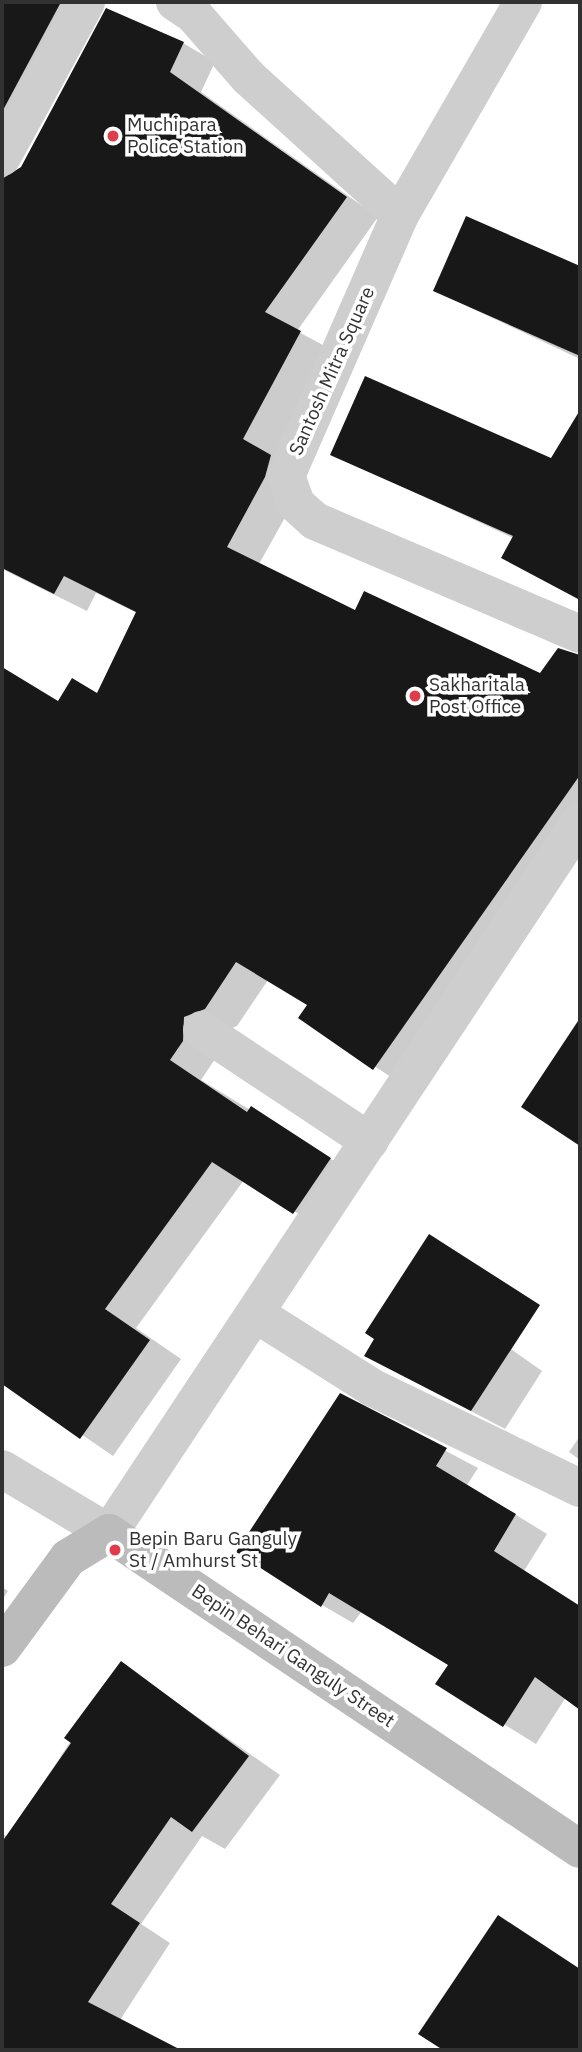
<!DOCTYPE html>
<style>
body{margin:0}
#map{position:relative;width:582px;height:2052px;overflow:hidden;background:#fff;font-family:"IBM Plex Sans",sans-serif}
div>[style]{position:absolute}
.shadow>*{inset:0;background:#0003}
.building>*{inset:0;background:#181818}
.minor>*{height:38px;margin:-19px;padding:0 19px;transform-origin:19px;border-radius:19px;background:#cecece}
.tertiary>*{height:38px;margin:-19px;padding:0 19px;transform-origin:19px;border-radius:19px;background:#cecece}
.secondary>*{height:38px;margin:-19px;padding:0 19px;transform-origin:19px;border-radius:19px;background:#bbb}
.dots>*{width:19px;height:19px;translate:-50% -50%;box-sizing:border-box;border:4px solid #fff;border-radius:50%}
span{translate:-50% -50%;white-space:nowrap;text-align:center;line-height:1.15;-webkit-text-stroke:7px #fff;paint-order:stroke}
.poi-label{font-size:19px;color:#313131}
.left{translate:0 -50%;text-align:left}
.street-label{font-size:19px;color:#313131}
.frame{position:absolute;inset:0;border:4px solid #313131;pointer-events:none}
</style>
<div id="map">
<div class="shadow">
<i style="clip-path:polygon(2px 2px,80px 2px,12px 175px,183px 43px,215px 62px,201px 92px,378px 217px,297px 331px,332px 350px,297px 496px,259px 564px,356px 612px,541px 675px,574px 656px,580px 660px,580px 839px,406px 1087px,300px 1017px,309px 1004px,268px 980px,237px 1026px,216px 1035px,215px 1059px,201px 1080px,362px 1178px,326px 1231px,244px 1180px,136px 1328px,181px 1359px,113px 1456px,2px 1380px,2px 668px,59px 703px,98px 695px,137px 613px,96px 593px,87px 611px,2px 569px,2px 251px,15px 220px,2px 215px)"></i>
<i style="clip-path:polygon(467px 218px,580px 268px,580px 359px,435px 291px)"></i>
<i style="clip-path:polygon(580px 414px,580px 600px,534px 575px,513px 538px,332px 454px,552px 460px)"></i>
<i style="clip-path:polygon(580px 1021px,580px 1144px,524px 1107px)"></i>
<i style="clip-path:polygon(436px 1296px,542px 1371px,505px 1429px,366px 1356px)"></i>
<i style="clip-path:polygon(340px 1395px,478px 1468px,467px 1485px,547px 1534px,524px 1571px,580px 1606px,580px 1708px,566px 1697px,536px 1744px,438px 1684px,450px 1664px,362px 1611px,353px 1623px,322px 1605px)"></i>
<i style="clip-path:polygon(580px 1436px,580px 1460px,569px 1452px)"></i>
<i style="clip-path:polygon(2px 1587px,8px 1591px,2px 1600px)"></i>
<i style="clip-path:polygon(122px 1664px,280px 1775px,225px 1849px,202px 1836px,141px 1924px,170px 1943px,120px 2020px,177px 2050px,2px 2050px,2px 1833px,7px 1837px)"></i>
<i style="clip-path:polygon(498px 1917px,580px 1969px,580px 2050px,441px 2050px)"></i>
</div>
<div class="building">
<i style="clip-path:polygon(2px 2px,61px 2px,2px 112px)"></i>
<i style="clip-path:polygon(106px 8px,184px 42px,170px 72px,347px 197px,265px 312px,301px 331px,243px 439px,271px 455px,265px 477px,227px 547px,355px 610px,364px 591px,540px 673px,558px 648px,580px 655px,580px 775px,373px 1070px,298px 1018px,307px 1005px,236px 962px,205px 1009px,184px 1017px,183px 1041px,170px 1060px,247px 1112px,251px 1106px,331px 1158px,293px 1214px,212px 1162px,105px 1309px,150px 1340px,80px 1439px,2px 1384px,2px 667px,58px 701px,72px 678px,97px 693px,136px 612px,64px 576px,54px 594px,2px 568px,2px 179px,21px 167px)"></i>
<i style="clip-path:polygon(466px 216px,580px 266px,580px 356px,433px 291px)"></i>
<i style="clip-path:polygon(365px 376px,551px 458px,580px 410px,580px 600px,501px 558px,513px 536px,330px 455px)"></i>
<i style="clip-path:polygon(580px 1018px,580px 1146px,521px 1107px)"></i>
<i style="clip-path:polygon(429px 1234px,540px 1305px,471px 1411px,364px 1356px,374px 1339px,365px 1333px)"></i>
<i style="clip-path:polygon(340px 1393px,447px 1448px,436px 1466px,516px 1514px,494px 1551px,580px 1606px,580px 1710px,535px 1677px,503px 1727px,435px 1684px,448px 1665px,329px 1593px,321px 1607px,236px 1552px)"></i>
<i style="clip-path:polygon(121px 1661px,249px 1756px,192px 1832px,171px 1817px,111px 1904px,140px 1923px,88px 2002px,181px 2050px,2px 2050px,2px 1842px,71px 1743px,64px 1738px)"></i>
<i style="clip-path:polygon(498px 1915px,580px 1969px,580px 2050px,443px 2050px,418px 2034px)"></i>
</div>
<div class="minor">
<i style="left:175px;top:2px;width:23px;rotate:34deg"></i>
<i style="left:194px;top:15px;width:82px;rotate:48.9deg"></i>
<i style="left:248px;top:77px;width:205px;rotate:42.2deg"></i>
<i style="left:523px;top:2px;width:246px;rotate:120deg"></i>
<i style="left:400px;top:215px;width:285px;rotate:113.6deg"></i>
<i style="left:286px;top:476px;width:30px;rotate:70deg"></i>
<i style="left:296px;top:504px;width:25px;rotate:42deg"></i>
<i style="left:315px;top:521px;width:288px;rotate:23.1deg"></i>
<i style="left:2px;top:157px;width:176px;rotate:-61.5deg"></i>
<i style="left:202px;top:1030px;width:201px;rotate:33.6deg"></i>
<i style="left:256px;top:1314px;width:138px;rotate:32.3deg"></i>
<i style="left:373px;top:1388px;width:230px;rotate:25.8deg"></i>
</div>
<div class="tertiary">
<i style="left:2px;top:1469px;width:125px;rotate:30.9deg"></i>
<i style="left:109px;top:1533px;width:853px;rotate:-56.48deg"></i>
</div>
<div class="secondary">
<i style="left:2px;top:1648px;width:112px;rotate:-53.7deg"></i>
<i style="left:68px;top:1558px;width:48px;rotate:-31.4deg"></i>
<i style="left:109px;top:1533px;width:567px;rotate:33.86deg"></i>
</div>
<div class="dots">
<i style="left:113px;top:136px;background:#e03c4c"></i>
<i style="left:415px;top:696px;background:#e03c4c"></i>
<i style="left:115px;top:1550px;background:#e03c4c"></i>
</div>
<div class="poi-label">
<span class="left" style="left:127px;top:136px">Muchipara<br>Police Station</span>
<span class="left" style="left:429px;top:696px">Sakharitala<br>Post Office</span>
<span class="left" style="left:129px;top:1550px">Bepin Baru Ganguly<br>St / Amhurst St</span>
</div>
<div class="street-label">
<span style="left:332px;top:371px;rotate:-66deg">Santosh Mitra Square</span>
<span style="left:293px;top:1656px;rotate:34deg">Bepin Behari Ganguly Street</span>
</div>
<div class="frame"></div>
</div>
